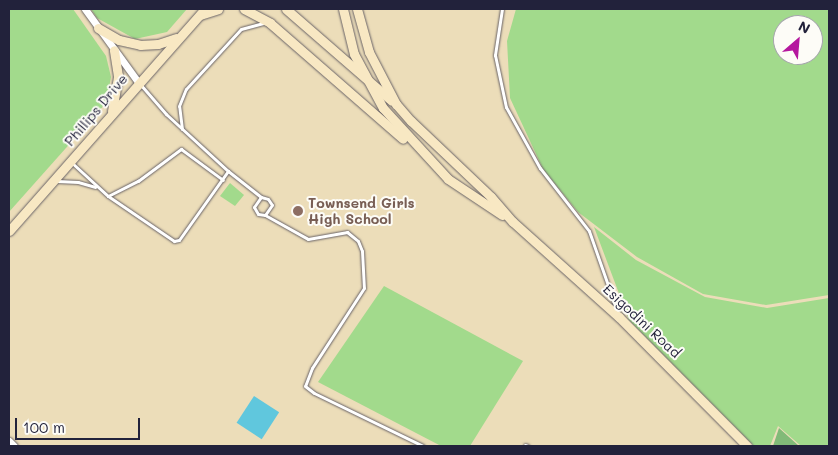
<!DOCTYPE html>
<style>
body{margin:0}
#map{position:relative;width:838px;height:455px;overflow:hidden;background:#ecddb9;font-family:Mali,sans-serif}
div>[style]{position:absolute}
.green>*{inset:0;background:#a2da8c}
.forest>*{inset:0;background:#81ba78}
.water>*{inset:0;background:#60c7dd;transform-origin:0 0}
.roads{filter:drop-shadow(0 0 1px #696367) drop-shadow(0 0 1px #696367)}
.service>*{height:3px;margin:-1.5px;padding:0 1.5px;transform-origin:1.5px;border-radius:1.5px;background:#fff}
.minor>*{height:7px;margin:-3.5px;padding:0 3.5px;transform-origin:3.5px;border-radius:3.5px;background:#fff}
.secondary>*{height:9px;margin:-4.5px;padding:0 4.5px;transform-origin:4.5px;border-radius:4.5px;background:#f8e8c3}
.dots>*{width:14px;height:14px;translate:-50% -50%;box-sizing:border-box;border:2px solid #fdfcf7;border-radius:50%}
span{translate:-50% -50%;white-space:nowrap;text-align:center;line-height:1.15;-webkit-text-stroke:4px #fdfcf7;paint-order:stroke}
.street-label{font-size:14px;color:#22223b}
.education-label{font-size:14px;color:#785e54;font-weight:700}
.left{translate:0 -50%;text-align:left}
.frame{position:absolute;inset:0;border:10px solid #22223b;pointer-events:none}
.north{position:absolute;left:773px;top:15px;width:50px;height:50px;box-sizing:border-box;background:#fdfcf7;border:1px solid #a5a5ac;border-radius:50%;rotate:27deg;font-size:14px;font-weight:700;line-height:20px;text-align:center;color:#22223b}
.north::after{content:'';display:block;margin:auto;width:18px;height:22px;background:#b5179e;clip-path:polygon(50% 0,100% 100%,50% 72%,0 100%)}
.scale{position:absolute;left:15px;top:418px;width:125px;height:22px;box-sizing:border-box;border:2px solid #22223b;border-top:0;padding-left:6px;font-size:15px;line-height:18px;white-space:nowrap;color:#22223b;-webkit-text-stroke:4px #fdfcf7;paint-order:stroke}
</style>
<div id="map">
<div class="green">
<i style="clip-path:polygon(9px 9px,73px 9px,106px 56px,111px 77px,106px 103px,9px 212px)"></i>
<i style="clip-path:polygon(91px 9px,187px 9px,167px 32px,135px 39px,97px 18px)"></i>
<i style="clip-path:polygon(evenodd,516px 9px,829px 9px,829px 295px,766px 305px,703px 294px,637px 257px,578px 212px,543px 169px,510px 98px,507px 41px,516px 9px,783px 25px,813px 25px,813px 55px,783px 55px,783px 25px)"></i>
<i style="clip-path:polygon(230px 183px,244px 195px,235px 206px,220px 196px)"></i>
<i style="clip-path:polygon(594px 227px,636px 260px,705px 297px,767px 308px,829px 298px,829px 446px,801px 446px,778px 426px,770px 446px,754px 446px,629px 320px)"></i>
<i style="clip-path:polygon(384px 286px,523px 361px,470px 446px,441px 446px,318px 382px)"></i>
</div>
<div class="forest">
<i style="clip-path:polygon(779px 428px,799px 446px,773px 446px)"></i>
</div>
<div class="water">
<i style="left:254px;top:396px;width:30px;height:32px;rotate:33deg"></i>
</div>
<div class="roads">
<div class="service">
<i style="left:502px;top:9px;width:47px;rotate:98.7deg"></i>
<i style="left:495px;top:55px;width:53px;rotate:78.1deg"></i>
<i style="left:506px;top:107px;width:70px;rotate:60.9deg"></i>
<i style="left:540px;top:168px;width:80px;rotate:52.1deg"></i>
<i style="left:589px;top:231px;width:85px;rotate:70.7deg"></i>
<i style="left:140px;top:84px;width:40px;rotate:49deg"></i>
<i style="left:166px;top:114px;width:84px;rotate:42.6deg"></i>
<i style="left:182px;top:129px;width:23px;rotate:-97deg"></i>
<i style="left:179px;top:106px;width:18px;rotate:-68deg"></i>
<i style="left:186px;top:89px;width:81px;rotate:-47.5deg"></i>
<i style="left:241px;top:29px;width:24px;rotate:-15deg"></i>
<i style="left:71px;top:162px;width:50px;rotate:42.6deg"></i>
<i style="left:108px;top:196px;width:34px;rotate:-27deg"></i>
<i style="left:138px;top:181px;width:54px;rotate:-36.7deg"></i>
<i style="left:181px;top:149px;width:52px;rotate:36.4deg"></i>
<i style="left:57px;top:181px;width:21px;rotate:3deg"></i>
<i style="left:78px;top:182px;width:18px;rotate:16deg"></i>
<i style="left:108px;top:196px;width:80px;rotate:34.3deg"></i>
<i style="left:174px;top:241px;width:5px;rotate:-11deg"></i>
<i style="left:179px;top:240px;width:85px;rotate:-54.6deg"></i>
<i style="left:228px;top:171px;width:42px;rotate:38.2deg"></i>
<i style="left:261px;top:197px;width:7px;rotate:16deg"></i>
<i style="left:268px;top:199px;width:7px;rotate:56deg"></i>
<i style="left:272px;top:205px;width:12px;rotate:125deg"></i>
<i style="left:265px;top:215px;width:7px;rotate:-172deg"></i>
<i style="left:258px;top:214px;width:8px;rotate:-120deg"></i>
<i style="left:254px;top:207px;width:12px;rotate:-55deg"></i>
<i style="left:265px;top:215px;width:49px;rotate:29.2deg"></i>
<i style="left:308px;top:239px;width:40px;rotate:-10deg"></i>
<i style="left:347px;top:232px;width:14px;rotate:39deg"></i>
<i style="left:358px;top:241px;width:11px;rotate:68deg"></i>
<i style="left:362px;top:251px;width:37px;rotate:87deg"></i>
<i style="left:364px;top:288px;width:95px;rotate:123deg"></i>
<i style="left:312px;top:368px;width:19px;rotate:111deg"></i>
<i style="left:305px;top:386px;width:11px;rotate:38deg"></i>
<i style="left:314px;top:393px;width:121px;rotate:25.9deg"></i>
<i style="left:525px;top:445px;width:3px;rotate:18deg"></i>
</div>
<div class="minor">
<i style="left:85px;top:9px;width:90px;rotate:54deg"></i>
<i style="left:9px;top:441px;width:7px;rotate:45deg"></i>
</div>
<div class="secondary">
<i style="left:244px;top:9px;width:30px;rotate:28deg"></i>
<i style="left:270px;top:23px;width:176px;rotate:41.1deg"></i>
<i style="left:286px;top:9px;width:140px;rotate:41deg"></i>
<i style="left:343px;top:9px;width:46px;rotate:76.3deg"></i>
<i style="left:354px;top:54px;width:61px;rotate:61.8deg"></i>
<i style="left:383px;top:108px;width:96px;rotate:47.5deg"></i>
<i style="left:448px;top:179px;width:65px;rotate:33.7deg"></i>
<i style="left:357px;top:9px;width:45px;rotate:74.4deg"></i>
<i style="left:369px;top:52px;width:59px;rotate:62.6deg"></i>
<i style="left:396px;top:104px;width:23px;rotate:49deg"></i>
<i style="left:411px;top:121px;width:110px;rotate:43.5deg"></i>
<i style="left:491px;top:197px;width:33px;rotate:49deg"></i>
<i style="left:513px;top:222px;width:142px;rotate:41.9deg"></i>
<i style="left:619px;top:317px;width:182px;rotate:45.2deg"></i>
<i style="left:200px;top:15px;width:19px;rotate:-18deg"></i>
<i style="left:98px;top:28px;width:24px;rotate:30deg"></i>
<i style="left:119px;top:40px;width:22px;rotate:13deg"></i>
<i style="left:140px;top:45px;width:18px;rotate:-3deg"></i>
<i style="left:158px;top:44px;width:19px;rotate:-18deg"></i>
<i style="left:112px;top:111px;width:36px;rotate:-80deg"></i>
<i style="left:118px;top:76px;width:26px;rotate:-99deg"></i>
<i style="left:9px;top:231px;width:296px;rotate:-48.6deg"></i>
</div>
</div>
<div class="dots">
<i style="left:298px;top:211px;background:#8d6e63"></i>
</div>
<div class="street-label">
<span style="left:96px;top:110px;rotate:-50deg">Phillips Drive</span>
<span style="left:642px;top:321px;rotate:43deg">Esigodini Road</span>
</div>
<div class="education-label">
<span class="left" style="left:308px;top:211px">Townsend Girls<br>High School</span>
</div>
<div class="frame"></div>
<div class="north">N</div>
<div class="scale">100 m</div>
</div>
